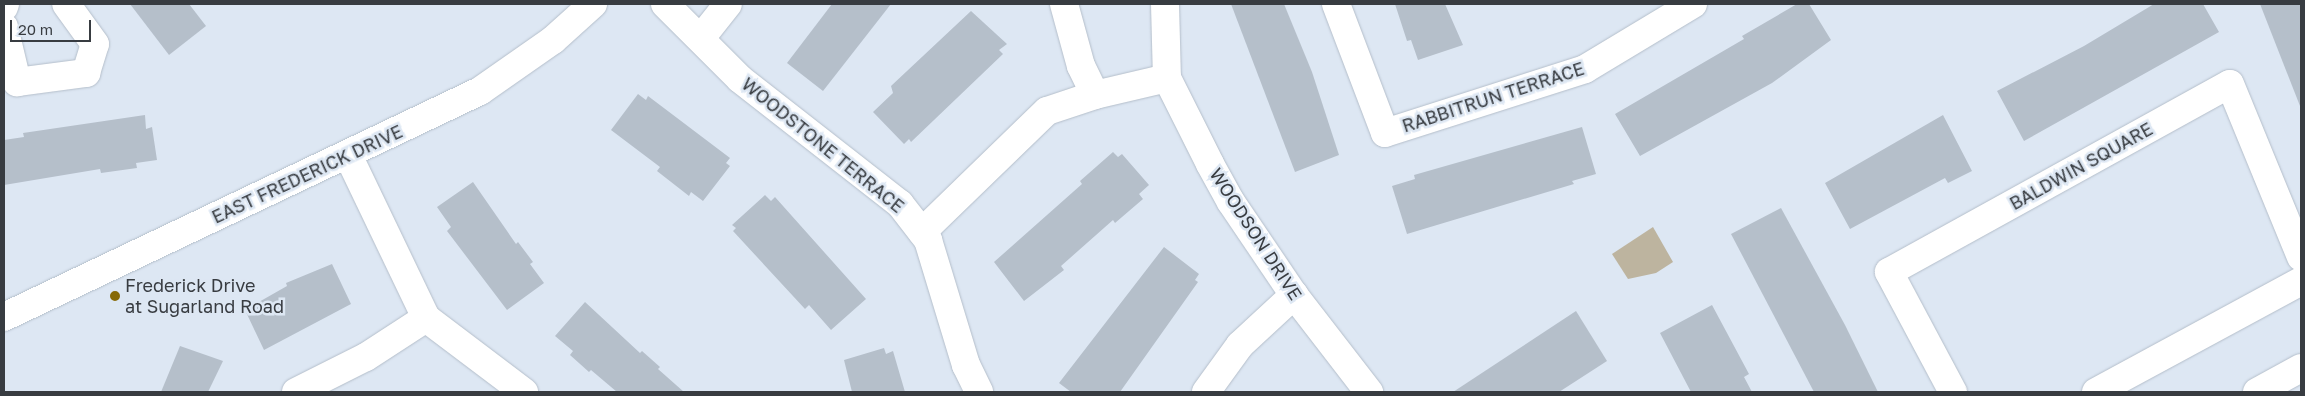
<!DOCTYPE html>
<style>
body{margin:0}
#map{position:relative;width:2305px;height:396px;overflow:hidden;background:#dde7f3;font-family:"Golos Text",sans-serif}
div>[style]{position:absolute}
.green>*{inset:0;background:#bdb49f}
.building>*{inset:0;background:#b5bfca}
.roads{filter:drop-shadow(0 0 1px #b4beca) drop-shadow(0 0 1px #b4beca)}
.street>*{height:28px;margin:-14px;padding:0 14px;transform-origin:14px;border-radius:14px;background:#fff}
.secondary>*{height:28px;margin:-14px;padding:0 14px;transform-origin:14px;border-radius:14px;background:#fff}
.dots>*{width:14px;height:14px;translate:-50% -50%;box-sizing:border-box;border:2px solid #dde7f3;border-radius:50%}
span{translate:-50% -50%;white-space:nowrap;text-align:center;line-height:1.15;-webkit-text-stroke:5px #dde7f3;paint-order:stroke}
.street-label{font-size:18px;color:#383c41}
.poi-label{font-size:18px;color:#383c41}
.left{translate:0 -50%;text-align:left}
.frame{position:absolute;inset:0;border:5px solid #383c41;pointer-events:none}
.scale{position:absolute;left:10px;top:20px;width:81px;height:22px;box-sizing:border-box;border:2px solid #383c41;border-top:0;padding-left:6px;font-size:15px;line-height:18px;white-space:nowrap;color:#383c41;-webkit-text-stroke:4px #dde7f3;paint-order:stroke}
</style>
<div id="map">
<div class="green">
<i style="clip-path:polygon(1653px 227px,1673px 262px,1656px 273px,1628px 279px,1612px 254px)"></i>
</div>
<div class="building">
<i style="clip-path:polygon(130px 4px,189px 4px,206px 26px,169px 55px)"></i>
<i style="clip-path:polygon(832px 4px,891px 4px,823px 91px,787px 63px)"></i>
<i style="clip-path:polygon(1231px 4px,1284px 4px,1312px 72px,1339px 155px,1295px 172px)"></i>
<i style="clip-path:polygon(1395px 4px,1445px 4px,1463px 45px,1418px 60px,1411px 40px,1407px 41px)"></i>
<i style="clip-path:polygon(1797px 4px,1809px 4px,1831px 40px,1772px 83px,1640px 156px,1615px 114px,1744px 39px,1742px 36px)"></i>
<i style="clip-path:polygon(2154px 4px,2203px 4px,2219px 32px,2024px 141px,1997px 91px,2084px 46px)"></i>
<i style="clip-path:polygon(2260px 4px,2301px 4px,2301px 105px,2300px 106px)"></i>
<i style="clip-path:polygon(971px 11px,1007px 44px,999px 50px,1003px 54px,911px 142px,909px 139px,904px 144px,873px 112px,893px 93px,891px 86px)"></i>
<i style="clip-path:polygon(638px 94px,646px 100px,648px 96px,730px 158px,726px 163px,730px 166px,703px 201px,691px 192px,689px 196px,657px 171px,660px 167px,611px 130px)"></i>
<i style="clip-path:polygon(145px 115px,146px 129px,152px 127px,157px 160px,136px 163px,137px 168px,101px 173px,100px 169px,4px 185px,4px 140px,24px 137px,23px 133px)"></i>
<i style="clip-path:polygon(1943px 115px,1972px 171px,1948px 183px,1945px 178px,1850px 229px,1825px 183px)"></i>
<i style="clip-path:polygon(1582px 127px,1596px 174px,1572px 181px,1574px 184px,1407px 234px,1392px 186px,1415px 179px,1414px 175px)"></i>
<i style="clip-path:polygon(1113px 152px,1118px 157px,1122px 154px,1149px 185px,1139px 194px,1143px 199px,1115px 223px,1113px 220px,1061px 266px,1064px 270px,1024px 301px,994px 262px,1082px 184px,1080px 181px)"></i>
<i style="clip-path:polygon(473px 182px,516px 244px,518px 242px,533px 262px,530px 264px,544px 283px,507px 310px,447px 231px,451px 227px,437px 207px)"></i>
<i style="clip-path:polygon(765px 195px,771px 201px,775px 197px,866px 299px,831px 330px,809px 305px,805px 309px,733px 231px,736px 228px,732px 225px)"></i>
<i style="clip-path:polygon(1781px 208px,1845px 325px,1878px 392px,1814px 392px,1731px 234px)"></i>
<i style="clip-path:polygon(1164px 247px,1199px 274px,1195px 280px,1198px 282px,1120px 392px,1071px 392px,1059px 383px)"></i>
<i style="clip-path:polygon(332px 264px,351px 304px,264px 350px,245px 310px,287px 286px,286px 283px)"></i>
<i style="clip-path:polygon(585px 302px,640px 353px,642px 351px,660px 367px,658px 369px,684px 392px,617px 392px,591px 370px,589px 372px,570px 355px,573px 351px,555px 336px)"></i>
<i style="clip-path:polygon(1712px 305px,1749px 374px,1744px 377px,1752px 392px,1691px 392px,1660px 333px)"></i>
<i style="clip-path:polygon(1576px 311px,1607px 361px,1559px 392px,1453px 392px)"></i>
<i style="clip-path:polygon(180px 346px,223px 361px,208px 392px,161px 392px)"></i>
<i style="clip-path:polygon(884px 348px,886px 354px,893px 351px,905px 392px,852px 392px,844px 360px)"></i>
</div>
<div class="roads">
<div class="street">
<i style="left:665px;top:4px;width:106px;rotate:45deg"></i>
<i style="left:740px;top:79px;width:203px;rotate:38deg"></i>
<i style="left:900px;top:204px;width:46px;rotate:52.1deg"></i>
<i style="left:928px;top:240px;width:131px;rotate:73.1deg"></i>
<i style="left:966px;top:365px;width:30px;rotate:64deg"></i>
<i style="left:1064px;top:4px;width:64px;rotate:74.7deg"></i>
<i style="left:1081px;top:66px;width:32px;rotate:64deg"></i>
<i style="left:1165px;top:4px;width:74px;rotate:88.5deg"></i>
<i style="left:1167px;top:78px;width:96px;rotate:63.4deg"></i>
<i style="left:1210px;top:164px;width:43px;rotate:61.1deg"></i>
<i style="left:1231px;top:202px;width:112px;rotate:55.9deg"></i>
<i style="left:1294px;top:295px;width:123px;rotate:52.3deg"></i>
<i style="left:1336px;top:4px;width:138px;rotate:69.2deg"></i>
<i style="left:1385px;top:133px;width:210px;rotate:-17.7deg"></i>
<i style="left:1585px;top:69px;width:126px;rotate:-31deg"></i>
<i style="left:4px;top:7px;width:3px;rotate:-72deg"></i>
<i style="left:4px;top:27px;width:57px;rotate:76.7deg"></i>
<i style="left:17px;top:82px;width:70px;rotate:-7.4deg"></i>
<i style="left:86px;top:73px;width:30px;rotate:-73deg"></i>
<i style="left:95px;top:44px;width:49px;rotate:-125.9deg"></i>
<i style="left:701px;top:38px;width:43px;rotate:-51.5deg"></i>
<i style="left:348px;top:155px;width:181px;rotate:64.4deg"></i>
<i style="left:426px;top:318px;width:123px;rotate:37.1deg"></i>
<i style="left:922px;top:232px;width:174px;rotate:-44.1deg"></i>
<i style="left:1047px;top:111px;width:51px;rotate:-18.4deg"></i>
<i style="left:1095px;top:95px;width:74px;rotate:-13.3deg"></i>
<i style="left:296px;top:392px;width:78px;rotate:-26.6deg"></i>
<i style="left:366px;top:357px;width:72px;rotate:-33deg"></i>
<i style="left:1206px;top:392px;width:58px;rotate:-54.1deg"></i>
<i style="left:1240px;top:345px;width:74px;rotate:-42.8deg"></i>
<i style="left:1953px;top:392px;width:136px;rotate:-118.1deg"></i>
<i style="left:1889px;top:272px;width:389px;rotate:-28.9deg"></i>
<i style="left:2230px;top:84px;width:187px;rotate:67.7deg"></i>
<i style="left:2096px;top:392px;width:233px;rotate:-28.4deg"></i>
<i style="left:2257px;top:392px;width:50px;rotate:-28.6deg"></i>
</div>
<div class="secondary">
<i style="left:4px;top:317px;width:527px;rotate:-25.4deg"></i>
<i style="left:480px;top:91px;width:89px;rotate:-34.9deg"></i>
<i style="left:553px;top:40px;width:54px;rotate:-42deg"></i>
</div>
</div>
<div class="dots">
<i style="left:115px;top:296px;background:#876a07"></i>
</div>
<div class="street-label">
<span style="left:1493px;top:97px;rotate:-18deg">RABBITRUN TERRACE</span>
<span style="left:823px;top:145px;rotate:39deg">WOODSTONE TERRACE</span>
<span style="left:2081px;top:166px;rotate:-29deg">BALDWIN SQUARE</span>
<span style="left:307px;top:174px;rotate:-25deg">EAST FREDERICK DRIVE</span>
<span style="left:1256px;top:234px;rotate:57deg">WOODSON DRIVE</span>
</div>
<div class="poi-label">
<span class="left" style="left:125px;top:296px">Frederick Drive<br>at Sugarland Road</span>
</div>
<div class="frame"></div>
<div class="scale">20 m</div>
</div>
